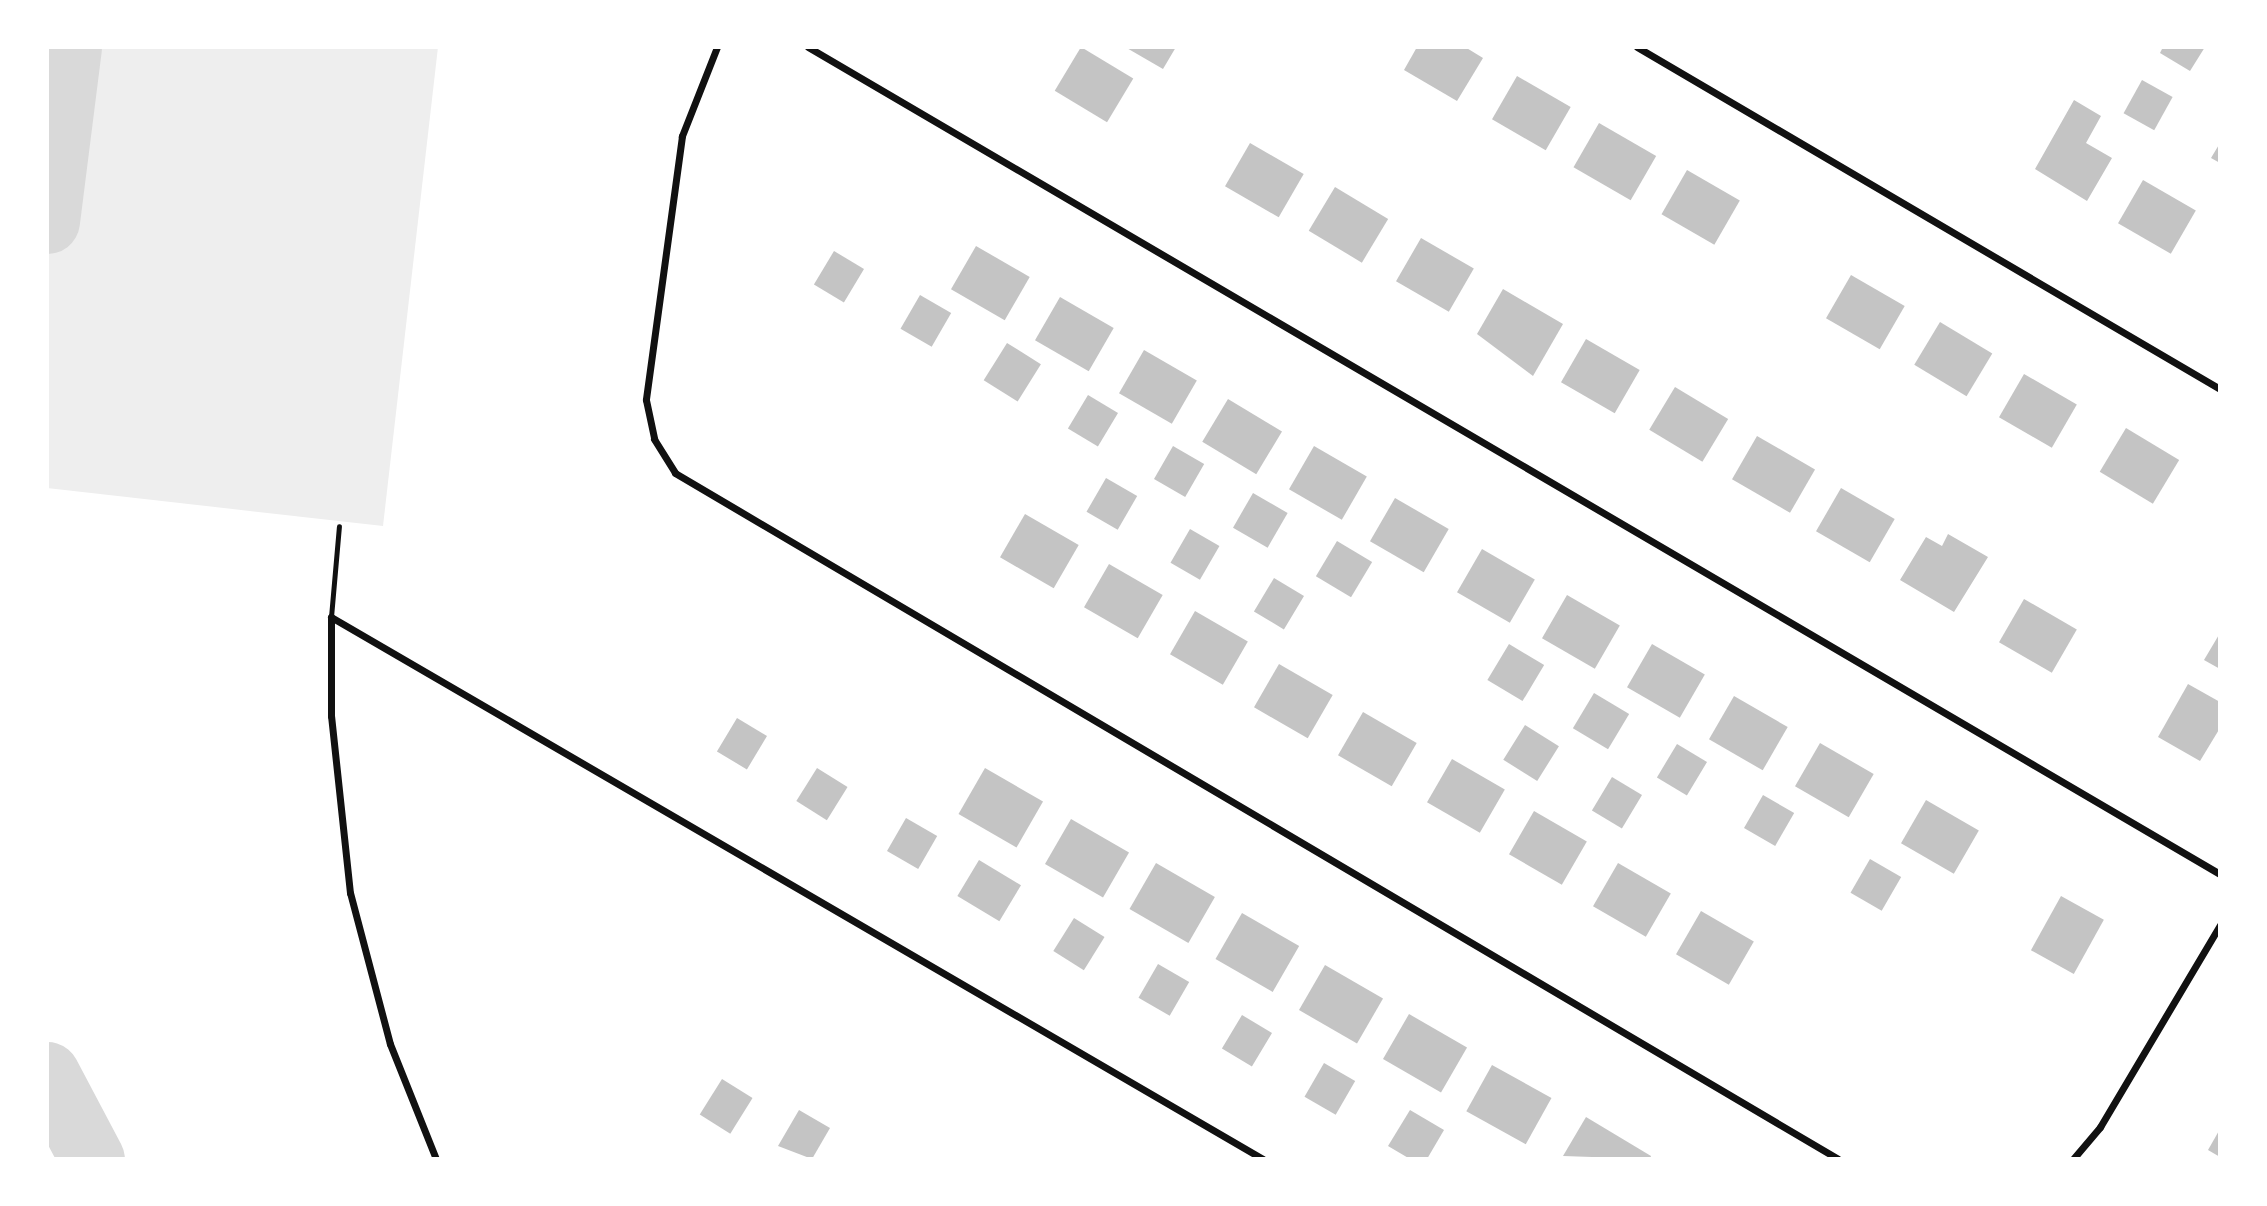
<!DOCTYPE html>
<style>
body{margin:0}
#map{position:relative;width:2267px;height:1206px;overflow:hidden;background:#fff;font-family:Cabin,sans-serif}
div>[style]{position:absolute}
.green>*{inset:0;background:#eee}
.river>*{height:65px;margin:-32.5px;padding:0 32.5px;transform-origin:32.5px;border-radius:32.5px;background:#d9d9d9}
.building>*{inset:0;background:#c4c4c4;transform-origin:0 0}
.service>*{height:5px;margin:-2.5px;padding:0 2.5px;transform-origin:2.5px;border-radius:2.5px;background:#111}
.minor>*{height:7px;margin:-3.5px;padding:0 3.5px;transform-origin:3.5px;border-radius:3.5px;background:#111}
span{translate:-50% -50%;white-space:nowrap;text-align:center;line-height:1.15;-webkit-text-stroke:7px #fff;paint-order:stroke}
.frame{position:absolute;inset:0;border:49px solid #fff;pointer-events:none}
</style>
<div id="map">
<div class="green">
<i style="clip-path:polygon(69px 47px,438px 47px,383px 526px,47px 488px,47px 221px)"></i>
</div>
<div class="river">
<i style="left:47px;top:221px;width:175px;rotate:-82.8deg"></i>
<i style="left:47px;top:1074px;width:96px;rotate:62.1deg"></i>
</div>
<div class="building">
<i style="left:1081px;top:47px;width:61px;height:51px;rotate:31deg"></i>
<i style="clip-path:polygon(1125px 47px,1176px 47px,1163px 69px)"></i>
<i style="clip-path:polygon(1417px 47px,1465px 47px,1483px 58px,1457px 101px,1404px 70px)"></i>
<i style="clip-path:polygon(2163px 47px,2205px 47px,2190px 71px,2160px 53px)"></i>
<i style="left:1517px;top:76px;width:62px;height:50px;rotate:30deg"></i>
<i style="left:2142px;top:80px;width:35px;height:38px;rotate:29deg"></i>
<i style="clip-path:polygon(2074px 100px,2101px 116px,2086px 143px,2112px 158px,2087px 201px,2035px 169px)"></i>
<i style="left:1599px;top:123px;width:66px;height:51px;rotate:30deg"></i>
<i style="left:1250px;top:143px;width:62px;height:50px;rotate:30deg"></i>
<i style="clip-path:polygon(2220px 143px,2220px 163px,2211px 158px)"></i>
<i style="left:1687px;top:170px;width:61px;height:51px;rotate:30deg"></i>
<i style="left:2143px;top:180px;width:61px;height:50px;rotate:30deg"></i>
<i style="left:1335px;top:187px;width:62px;height:51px;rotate:31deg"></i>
<i style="left:1421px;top:238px;width:61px;height:50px;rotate:30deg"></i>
<i style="left:976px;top:246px;width:62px;height:50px;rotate:30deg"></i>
<i style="left:834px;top:251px;width:35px;height:39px;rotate:31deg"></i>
<i style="left:1851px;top:275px;width:62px;height:50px;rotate:30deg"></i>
<i style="clip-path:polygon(1503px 289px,1563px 324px,1533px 376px,1477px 334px)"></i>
<i style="left:920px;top:295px;width:36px;height:39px;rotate:30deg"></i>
<i style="left:1060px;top:297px;width:62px;height:50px;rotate:30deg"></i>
<i style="left:1940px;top:322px;width:61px;height:50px;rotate:31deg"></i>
<i style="left:1586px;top:339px;width:62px;height:50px;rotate:30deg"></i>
<i style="left:1007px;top:343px;width:40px;height:44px;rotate:32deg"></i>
<i style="left:1144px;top:350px;width:61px;height:50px;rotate:30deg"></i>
<i style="left:2024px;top:374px;width:61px;height:50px;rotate:30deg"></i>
<i style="left:1675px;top:387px;width:62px;height:50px;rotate:31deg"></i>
<i style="left:1088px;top:395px;width:35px;height:39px;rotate:31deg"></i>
<i style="left:1228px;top:399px;width:63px;height:50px;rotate:31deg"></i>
<i style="left:2126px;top:428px;width:62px;height:51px;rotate:31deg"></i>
<i style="left:1757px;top:436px;width:67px;height:50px;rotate:30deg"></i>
<i style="left:1173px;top:446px;width:36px;height:38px;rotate:30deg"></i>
<i style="left:1314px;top:446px;width:61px;height:50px;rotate:30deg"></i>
<i style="left:1106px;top:478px;width:36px;height:39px;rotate:30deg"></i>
<i style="left:1841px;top:488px;width:62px;height:50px;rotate:30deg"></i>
<i style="left:1253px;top:493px;width:40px;height:40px;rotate:30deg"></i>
<i style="left:1395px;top:498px;width:62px;height:50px;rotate:30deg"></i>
<i style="left:1025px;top:514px;width:62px;height:50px;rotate:30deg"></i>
<i style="left:1190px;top:529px;width:34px;height:39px;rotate:30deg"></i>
<i style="clip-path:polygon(1948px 534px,1988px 557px,1954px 612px,1900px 580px,1926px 537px,1942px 546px)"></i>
<i style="left:1337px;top:541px;width:41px;height:41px;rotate:31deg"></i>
<i style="left:1482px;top:549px;width:61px;height:50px;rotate:30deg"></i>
<i style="left:1109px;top:564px;width:62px;height:50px;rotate:30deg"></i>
<i style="left:1274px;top:578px;width:35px;height:39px;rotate:31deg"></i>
<i style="left:1567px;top:595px;width:61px;height:50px;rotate:30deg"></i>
<i style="left:2024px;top:599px;width:61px;height:50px;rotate:30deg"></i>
<i style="left:1195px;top:611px;width:61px;height:50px;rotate:30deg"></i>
<i style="clip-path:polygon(2220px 633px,2220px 669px,2204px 660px)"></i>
<i style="left:1509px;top:644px;width:41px;height:42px;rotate:31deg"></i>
<i style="left:1652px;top:644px;width:61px;height:50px;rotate:30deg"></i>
<i style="left:1279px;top:664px;width:62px;height:50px;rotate:30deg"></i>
<i style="clip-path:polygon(2188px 684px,2220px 702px,2220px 728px,2200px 761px,2158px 737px)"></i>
<i style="left:1594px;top:693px;width:41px;height:41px;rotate:31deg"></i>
<i style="left:1734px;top:696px;width:62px;height:50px;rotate:30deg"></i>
<i style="left:1363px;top:712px;width:62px;height:50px;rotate:30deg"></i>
<i style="left:737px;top:718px;width:35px;height:39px;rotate:31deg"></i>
<i style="left:1525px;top:725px;width:40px;height:41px;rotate:32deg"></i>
<i style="left:1820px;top:743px;width:62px;height:50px;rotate:30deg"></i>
<i style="left:1677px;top:744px;width:35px;height:39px;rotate:31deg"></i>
<i style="left:1452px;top:759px;width:61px;height:50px;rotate:30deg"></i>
<i style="left:817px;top:768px;width:36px;height:39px;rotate:32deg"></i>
<i style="left:985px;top:768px;width:67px;height:53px;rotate:30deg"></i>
<i style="left:1612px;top:777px;width:35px;height:39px;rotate:31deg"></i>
<i style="left:1763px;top:795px;width:36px;height:38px;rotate:30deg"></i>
<i style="left:1926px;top:800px;width:61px;height:50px;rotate:30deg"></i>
<i style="left:1534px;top:811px;width:61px;height:50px;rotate:30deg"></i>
<i style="left:906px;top:818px;width:36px;height:38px;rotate:30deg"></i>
<i style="left:1071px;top:819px;width:67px;height:52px;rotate:30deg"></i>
<i style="left:1870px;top:859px;width:36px;height:39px;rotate:30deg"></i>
<i style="left:979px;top:860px;width:49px;height:42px;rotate:31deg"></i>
<i style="left:1156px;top:863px;width:68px;height:53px;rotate:30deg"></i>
<i style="left:1618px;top:863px;width:61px;height:50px;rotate:30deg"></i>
<i style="left:2061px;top:896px;width:49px;height:62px;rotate:29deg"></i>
<i style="left:1701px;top:911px;width:61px;height:50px;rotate:30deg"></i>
<i style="left:1242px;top:913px;width:66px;height:53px;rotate:30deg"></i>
<i style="left:1074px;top:918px;width:36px;height:39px;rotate:32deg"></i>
<i style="left:1158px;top:964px;width:36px;height:39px;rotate:30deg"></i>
<i style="left:1325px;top:965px;width:67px;height:52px;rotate:30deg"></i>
<i style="left:1409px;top:1014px;width:67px;height:52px;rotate:30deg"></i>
<i style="left:1242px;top:1015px;width:35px;height:39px;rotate:31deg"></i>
<i style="left:1324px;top:1063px;width:36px;height:39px;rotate:30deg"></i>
<i style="left:1492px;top:1065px;width:68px;height:53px;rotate:29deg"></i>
<i style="left:722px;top:1079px;width:36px;height:42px;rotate:32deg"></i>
<i style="clip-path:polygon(799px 1110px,830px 1128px,812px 1159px,778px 1146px)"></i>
<i style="clip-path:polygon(1410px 1110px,1444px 1130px,1427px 1159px,1410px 1159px,1388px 1146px)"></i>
<i style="clip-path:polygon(1586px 1117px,1651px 1156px,1650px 1159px,1563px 1156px)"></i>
<i style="clip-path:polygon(2220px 1129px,2220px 1157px,2208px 1150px)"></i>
</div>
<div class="service">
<i style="left:331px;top:617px;width:91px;rotate:-85deg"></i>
</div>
<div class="minor">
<i style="left:717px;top:47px;width:96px;rotate:111.5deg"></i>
<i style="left:682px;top:136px;width:266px;rotate:97.8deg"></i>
<i style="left:646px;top:400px;width:40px;rotate:78deg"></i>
<i style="left:654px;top:439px;width:40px;rotate:58deg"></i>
<i style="left:675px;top:473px;width:1350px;rotate:30.53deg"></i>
<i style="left:808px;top:47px;width:1636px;rotate:30.36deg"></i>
<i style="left:1637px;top:47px;width:676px;rotate:30.4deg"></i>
<i style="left:436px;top:1159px;width:124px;rotate:-111.8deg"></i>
<i style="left:390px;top:1044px;width:156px;rotate:-104.8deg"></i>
<i style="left:350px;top:893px;width:178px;rotate:-96.1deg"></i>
<i style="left:331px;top:716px;width:99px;rotate:-90deg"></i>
<i style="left:331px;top:617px;width:1078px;rotate:30.18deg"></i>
<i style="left:2073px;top:1159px;width:42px;rotate:-49.8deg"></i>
<i style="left:2100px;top:1127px;width:235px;rotate:-59.3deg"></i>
</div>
<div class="frame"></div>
</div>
